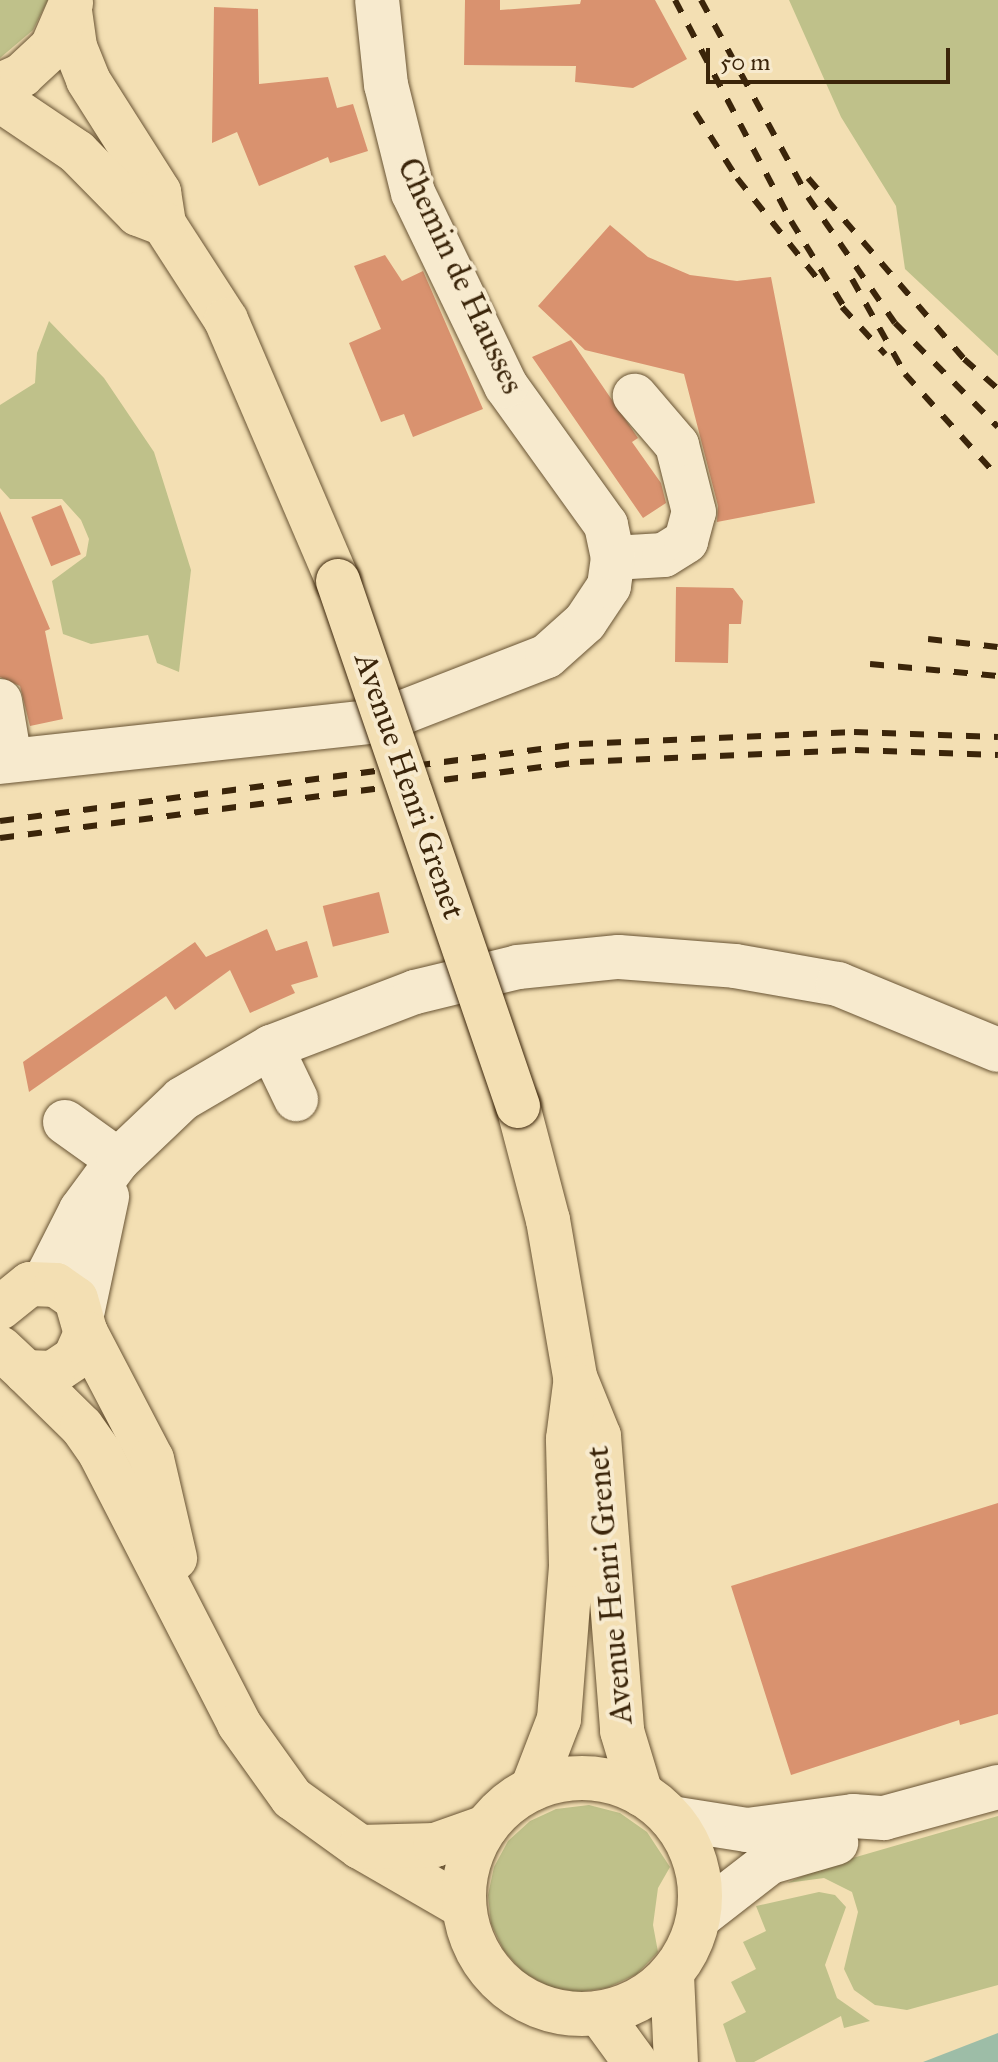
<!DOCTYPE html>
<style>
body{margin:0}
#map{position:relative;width:998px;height:2062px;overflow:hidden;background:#f3dfb3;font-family:"IM FELL Great Primer",serif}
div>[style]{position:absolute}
.green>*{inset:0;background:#bfc18a}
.water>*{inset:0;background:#9dbda7}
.building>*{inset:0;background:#d9926f;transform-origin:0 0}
.roads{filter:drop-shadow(0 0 2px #695434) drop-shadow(0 0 2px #695434)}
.minor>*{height:44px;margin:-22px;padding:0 22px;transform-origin:22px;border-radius:22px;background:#f7eace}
.major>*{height:44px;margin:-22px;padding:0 22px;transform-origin:22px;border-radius:22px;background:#f3dfb3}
.major>.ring{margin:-22px;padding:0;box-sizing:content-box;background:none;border:44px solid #f3dfb3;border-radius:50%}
.rail>*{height:6px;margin-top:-3px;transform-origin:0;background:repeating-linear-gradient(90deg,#3b250a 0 14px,transparent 0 28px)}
.bridges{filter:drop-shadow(0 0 2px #3b250a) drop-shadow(0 0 2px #3b250a)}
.major-bridge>*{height:44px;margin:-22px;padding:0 22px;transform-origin:22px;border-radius:22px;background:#f3dfb3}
span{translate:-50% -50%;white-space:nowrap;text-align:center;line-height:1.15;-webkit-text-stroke:8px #f7eace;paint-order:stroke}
.street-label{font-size:32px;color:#3b250a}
.scale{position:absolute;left:706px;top:48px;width:244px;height:36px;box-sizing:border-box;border:4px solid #3b250a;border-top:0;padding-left:10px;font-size:24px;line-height:28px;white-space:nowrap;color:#3b250a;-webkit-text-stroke:6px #f7eace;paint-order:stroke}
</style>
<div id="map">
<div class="green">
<i style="clip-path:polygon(0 0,48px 0,33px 30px,0 58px)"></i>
<i style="clip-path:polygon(789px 0,998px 0,998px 356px,905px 269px,896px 206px,841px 117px)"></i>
<i style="clip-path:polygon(49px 321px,104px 378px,154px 452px,191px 570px,179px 672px,157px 663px,148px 635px,91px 644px,63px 634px,52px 581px,86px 556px,89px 539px,81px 520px,62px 499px,10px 499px,0 488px,0 405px,35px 383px,37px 353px)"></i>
<i style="clip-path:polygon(589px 1805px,620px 1813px,647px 1832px,670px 1867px,658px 1888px,653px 1925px,658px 1952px,637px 1974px,607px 1988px,578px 1992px,550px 1987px,524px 1973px,504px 1951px,491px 1924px,488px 1895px,494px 1867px,508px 1841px,530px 1821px,556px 1809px)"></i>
<i style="clip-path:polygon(998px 1816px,998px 1985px,907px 2010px,875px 2005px,854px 1990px,844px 1969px,858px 1912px,852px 1892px,824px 1878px,787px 1883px,825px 1866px)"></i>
<i style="clip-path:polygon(819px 1892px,835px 1895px,846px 1907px,825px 1965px,837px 1998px,870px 2021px,844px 2028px,841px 2016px,754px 2062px,736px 2062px,723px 2024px,746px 2012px,731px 1982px,756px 1969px,743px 1942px,766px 1931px,756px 1906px)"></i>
</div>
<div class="water">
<i style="clip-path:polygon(998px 2033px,998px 2062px,923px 2062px)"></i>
</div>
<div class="building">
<i style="clip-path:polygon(465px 0,500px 0,500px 10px,580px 4px,581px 0,655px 0,687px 59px,633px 88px,575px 82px,576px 66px,464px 65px)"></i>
<i style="clip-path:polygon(214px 7px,258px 9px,259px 84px,328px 77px,337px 108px,353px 104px,368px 151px,330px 163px,328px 157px,259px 186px,237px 132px,212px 143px)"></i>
<i style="clip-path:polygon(610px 225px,648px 257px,690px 275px,737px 281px,771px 277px,815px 503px,717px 522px,718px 506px,684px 374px,585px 350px,538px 306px)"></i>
<i style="clip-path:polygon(385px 255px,402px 281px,423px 271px,483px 409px,413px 437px,404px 414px,381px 422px,349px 343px,381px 329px,354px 266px)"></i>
<i style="clip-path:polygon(571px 340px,638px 438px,632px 442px,661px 483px,666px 503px,643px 518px,532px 357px)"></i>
<i style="left:61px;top:505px;width:53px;height:32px;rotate:68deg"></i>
<i style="clip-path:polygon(0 511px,50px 629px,45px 631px,63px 719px,30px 726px,20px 686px,0 677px)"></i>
<i style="clip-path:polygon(676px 587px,733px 588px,743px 601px,741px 624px,729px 624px,728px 663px,675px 662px)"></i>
<i style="left:379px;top:892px;width:42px;height:58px;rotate:76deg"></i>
<i style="clip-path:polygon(267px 929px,276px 951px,307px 941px,318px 977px,291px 985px,295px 993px,250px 1013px,230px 970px,175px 1010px,166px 996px,29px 1092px,23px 1062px,195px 942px,206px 957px)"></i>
<i style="clip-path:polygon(998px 1503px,998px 1714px,960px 1725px,959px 1720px,791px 1775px,731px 1586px)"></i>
</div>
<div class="roads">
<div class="minor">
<i style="left:613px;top:558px;width:51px;rotate:-3.4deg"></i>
<i style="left:664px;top:555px;width:26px;rotate:-32deg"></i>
<i style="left:686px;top:541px;width:30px;rotate:-75deg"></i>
<i style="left:694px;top:512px;width:69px;rotate:-104.2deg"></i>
<i style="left:677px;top:445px;width:65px;rotate:-130.6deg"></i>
<i style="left:0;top:701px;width:60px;rotate:80.4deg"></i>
<i style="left:0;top:762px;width:368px;rotate:-6.2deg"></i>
<i style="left:366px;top:722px;width:41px;rotate:-15.4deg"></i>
<i style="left:406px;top:711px;width:151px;rotate:-21.3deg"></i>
<i style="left:547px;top:656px;width:51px;rotate:-41.8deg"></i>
<i style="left:585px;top:622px;width:43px;rotate:-56.3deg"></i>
<i style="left:609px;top:586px;width:28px;rotate:-82deg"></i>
<i style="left:613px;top:558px;width:34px;rotate:-102deg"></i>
<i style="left:606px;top:525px;width:171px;rotate:-125.7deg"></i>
<i style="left:506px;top:386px;width:214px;rotate:-115.7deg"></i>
<i style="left:413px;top:193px;width:111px;rotate:-104deg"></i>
<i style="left:386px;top:85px;width:85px;rotate:-96deg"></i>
<i style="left:271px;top:1047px;width:58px;rotate:64.3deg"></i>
<i style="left:65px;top:1122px;width:65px;rotate:35.6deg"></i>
<i style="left:44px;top:1283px;width:82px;rotate:-63.1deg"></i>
<i style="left:81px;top:1210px;width:62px;rotate:-53.5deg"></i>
<i style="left:118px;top:1160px;width:88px;rotate:-43.6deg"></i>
<i style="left:182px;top:1099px;width:103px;rotate:-30.3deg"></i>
<i style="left:271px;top:1047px;width:154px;rotate:-20.9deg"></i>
<i style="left:415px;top:992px;width:60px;rotate:-13.6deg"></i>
<i style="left:473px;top:978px;width:46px;rotate:-13.7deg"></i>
<i style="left:518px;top:967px;width:101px;rotate:-5.7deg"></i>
<i style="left:619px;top:957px;width:116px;rotate:4.4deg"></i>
<i style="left:735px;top:966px;width:105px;rotate:9.9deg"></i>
<i style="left:838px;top:984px;width:173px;rotate:22.4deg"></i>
<i style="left:83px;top:1310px;width:116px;rotate:-78deg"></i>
<i style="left:671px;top:1818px;width:77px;rotate:9deg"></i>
<i style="left:747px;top:1830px;width:107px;rotate:-7.5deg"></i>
<i style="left:853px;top:1816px;width:31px;rotate:4deg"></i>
<i style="left:884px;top:1818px;width:118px;rotate:-15.2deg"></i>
<i style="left:699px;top:1917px;width:90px;rotate:-37.8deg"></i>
<i style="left:770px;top:1862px;width:69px;rotate:-16.1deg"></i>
</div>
<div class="major">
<i style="left:70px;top:11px;width:36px;rotate:82deg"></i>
<i style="left:75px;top:47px;width:35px;rotate:68deg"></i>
<i style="left:88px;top:80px;width:133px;rotate:57.6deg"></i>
<i style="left:159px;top:192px;width:32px;rotate:81deg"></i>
<i style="left:164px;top:224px;width:114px;rotate:57.1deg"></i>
<i style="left:226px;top:320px;width:284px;rotate:66.8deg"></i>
<i style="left:0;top:85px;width:24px;rotate:-24deg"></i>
<i style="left:22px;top:75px;width:41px;rotate:-43deg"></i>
<i style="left:52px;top:47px;width:48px;rotate:-66.6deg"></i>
<i style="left:0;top:100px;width:93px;rotate:34deg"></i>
<i style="left:77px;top:152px;width:87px;rotate:45.5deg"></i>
<i style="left:138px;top:214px;width:28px;rotate:21deg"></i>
<i style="left:518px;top:1106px;width:118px;rotate:75.3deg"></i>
<i style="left:548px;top:1220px;width:159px;rotate:80.2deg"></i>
<i style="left:575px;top:1377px;width:64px;rotate:67.9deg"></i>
<i style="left:599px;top:1436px;width:296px;rotate:85.5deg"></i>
<i style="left:622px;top:1731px;width:66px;rotate:73.2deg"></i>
<i style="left:0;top:1308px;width:38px;rotate:-39deg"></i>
<i style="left:30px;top:1284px;width:26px;rotate:2deg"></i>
<i style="left:56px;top:1285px;width:24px;rotate:35deg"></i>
<i style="left:76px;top:1299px;width:35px;rotate:74deg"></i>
<i style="left:86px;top:1333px;width:27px;rotate:114deg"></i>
<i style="left:75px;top:1358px;width:27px;rotate:146deg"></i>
<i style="left:53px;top:1373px;width:27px;rotate:-178deg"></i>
<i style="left:26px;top:1372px;width:35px;rotate:-137deg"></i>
<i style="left:86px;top:1333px;width:142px;rotate:62.4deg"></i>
<i style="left:152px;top:1459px;width:102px;rotate:76.9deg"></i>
<i style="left:26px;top:1372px;width:78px;rotate:44.5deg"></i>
<i style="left:82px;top:1427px;width:32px;rotate:55deg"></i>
<i style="left:100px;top:1453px;width:305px;rotate:62.8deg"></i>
<i style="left:239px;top:1724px;width:91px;rotate:54.4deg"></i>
<i style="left:292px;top:1798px;width:84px;rotate:35.8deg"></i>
<i style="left:360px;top:1847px;width:120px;rotate:30deg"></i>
<i class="ring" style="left:464px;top:1778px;width:192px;height:192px"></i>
<i style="left:532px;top:1789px;width:75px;rotate:-68.9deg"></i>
<i style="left:559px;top:1719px;width:154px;rotate:-85.5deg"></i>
<i style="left:571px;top:1565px;width:126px;rotate:-91.4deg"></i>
<i style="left:568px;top:1439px;width:55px;rotate:-82.7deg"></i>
<i style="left:360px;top:1847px;width:75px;rotate:-1.5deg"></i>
<i style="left:435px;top:1845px;width:54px;rotate:-19.4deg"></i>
<i style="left:672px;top:1975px;width:87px;rotate:87.4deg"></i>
<i style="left:600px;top:2014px;width:59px;rotate:53.9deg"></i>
</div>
</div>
<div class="rail">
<i style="left:675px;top:0;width:250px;rotate:62.3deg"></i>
<i style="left:791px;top:221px;width:110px;rotate:58.3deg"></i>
<i style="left:701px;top:0;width:224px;rotate:61.5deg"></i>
<i style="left:808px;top:197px;width:153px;rotate:55.4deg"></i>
<i style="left:895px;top:323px;width:146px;rotate:45.3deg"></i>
<i style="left:695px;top:112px;width:78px;rotate:57.5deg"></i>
<i style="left:737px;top:178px;width:127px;rotate:51.4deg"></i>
<i style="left:808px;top:178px;width:239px;rotate:49.2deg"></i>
<i style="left:964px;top:359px;width:45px;rotate:41.4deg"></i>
<i style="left:852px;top:279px;width:109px;rotate:60.8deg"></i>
<i style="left:905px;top:374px;width:139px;rotate:47.9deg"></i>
<i style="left:842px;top:307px;width:64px;rotate:47.5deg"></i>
<i style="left:928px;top:639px;width:70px;rotate:6.5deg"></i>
<i style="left:870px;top:664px;width:129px;rotate:5.4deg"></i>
<i style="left:0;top:821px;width:584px;rotate:-7.58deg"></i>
<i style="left:579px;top:744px;width:275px;rotate:-2.5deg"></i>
<i style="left:854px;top:732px;width:144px;rotate:2deg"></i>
<i style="left:0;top:838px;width:585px;rotate:-7.47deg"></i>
<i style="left:580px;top:762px;width:275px;rotate:-2.5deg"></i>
<i style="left:855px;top:750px;width:143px;rotate:2deg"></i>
</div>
<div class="bridges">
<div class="major-bridge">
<i style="left:338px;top:581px;width:555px;rotate:71.08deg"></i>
</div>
</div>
<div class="street-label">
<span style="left:460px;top:276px;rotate:65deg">Chemin de Hausses</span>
<span style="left:409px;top:786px;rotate:71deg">Avenue Henri Grenet</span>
<span style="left:610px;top:1585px;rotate:-95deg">Avenue Henri Grenet</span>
</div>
<div class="scale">50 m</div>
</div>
